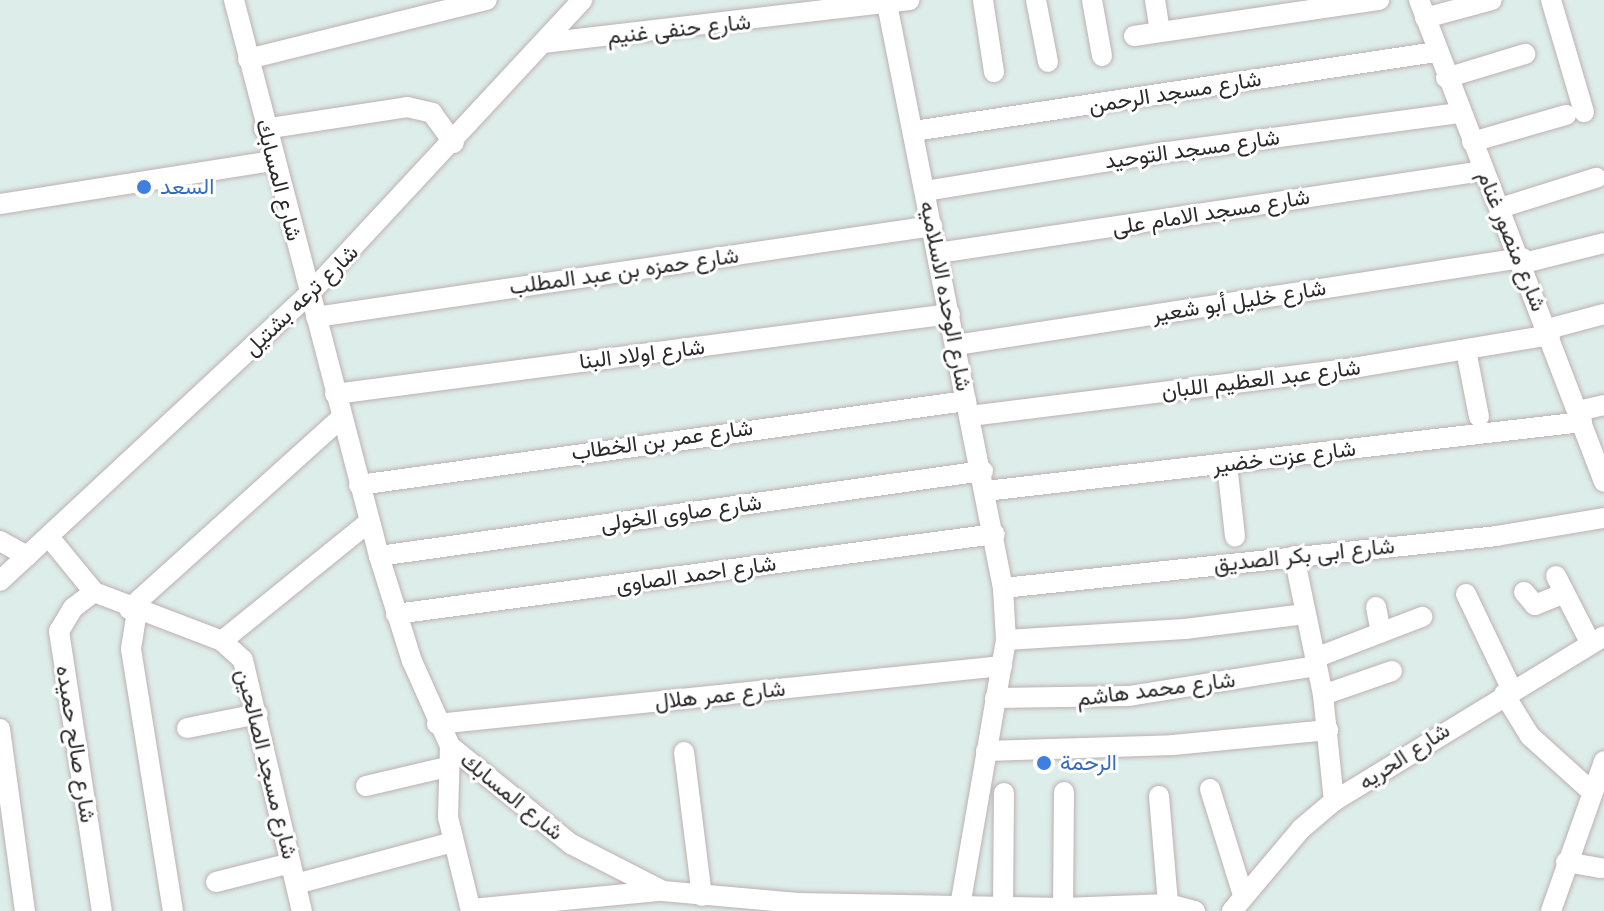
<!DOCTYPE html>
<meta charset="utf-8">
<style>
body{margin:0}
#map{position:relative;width:1604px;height:911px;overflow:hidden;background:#dcedea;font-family:"Fira Sans",Vazirmatn,sans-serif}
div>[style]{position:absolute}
.roads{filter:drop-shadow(0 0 2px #bfb0b0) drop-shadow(0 0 2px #bfb0b0)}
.minor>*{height:20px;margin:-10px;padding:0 10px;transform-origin:10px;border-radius:10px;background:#fff}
.dots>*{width:22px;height:22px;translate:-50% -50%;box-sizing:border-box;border:4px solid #fff;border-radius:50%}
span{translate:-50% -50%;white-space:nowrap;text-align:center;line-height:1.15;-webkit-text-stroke:6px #fff;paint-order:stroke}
.street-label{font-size:22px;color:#2a2a2a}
.shop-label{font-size:22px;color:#366cbe}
.left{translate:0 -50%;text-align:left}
</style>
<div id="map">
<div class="roads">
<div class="minor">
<i style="left:234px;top:0;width:575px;rotate:75.38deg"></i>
<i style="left:379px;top:556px;width:110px;rotate:72.6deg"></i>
<i style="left:412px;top:661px;width:93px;rotate:65.9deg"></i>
<i style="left:450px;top:746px;width:156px;rotate:39deg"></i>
<i style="left:571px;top:844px;width:103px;rotate:27.1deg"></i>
<i style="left:663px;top:891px;width:135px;rotate:5.1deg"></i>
<i style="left:797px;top:903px;width:266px;rotate:1.1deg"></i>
<i style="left:1063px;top:908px;width:105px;rotate:-2.2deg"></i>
<i style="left:1168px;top:904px;width:28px;rotate:15deg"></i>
<i style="left:983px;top:0;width:73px;rotate:81.3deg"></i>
<i style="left:1036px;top:0;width:63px;rotate:79deg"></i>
<i style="left:1092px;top:0;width:57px;rotate:79.9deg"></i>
<i style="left:1155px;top:0;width:32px;rotate:81deg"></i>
<i style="left:1419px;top:0;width:516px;rotate:69deg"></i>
<i style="left:1551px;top:0;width:117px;rotate:73.6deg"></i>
<i style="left:887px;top:4px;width:595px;rotate:78.77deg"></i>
<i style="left:1003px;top:588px;width:52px;rotate:86.7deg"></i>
<i style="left:1006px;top:640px;width:275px;rotate:99.8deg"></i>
<i style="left:1425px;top:18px;width:69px;rotate:-15deg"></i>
<i style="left:1134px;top:36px;width:248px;rotate:-8.4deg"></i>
<i style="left:543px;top:43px;width:369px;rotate:-6.7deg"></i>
<i style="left:248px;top:59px;width:246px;rotate:-13.9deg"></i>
<i style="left:1446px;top:78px;width:83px;rotate:-16.9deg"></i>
<i style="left:264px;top:129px;width:145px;rotate:-8.7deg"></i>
<i style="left:407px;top:107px;width:26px;rotate:13deg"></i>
<i style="left:432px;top:113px;width:37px;rotate:54deg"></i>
<i style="left:914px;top:131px;width:528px;rotate:-8.61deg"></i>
<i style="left:1472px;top:142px;width:98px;rotate:-16deg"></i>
<i style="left:925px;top:191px;width:245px;rotate:-9.2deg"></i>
<i style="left:1167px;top:152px;width:296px;rotate:-7.6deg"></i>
<i style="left:0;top:204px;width:276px;rotate:-9deg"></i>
<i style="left:1500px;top:208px;width:101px;rotate:-17.4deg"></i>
<i style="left:938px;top:253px;width:551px;rotate:-8.56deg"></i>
<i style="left:1524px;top:263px;width:82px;rotate:-14deg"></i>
<i style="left:316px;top:317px;width:623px;rotate:-8.4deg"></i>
<i style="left:1548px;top:329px;width:58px;rotate:-15deg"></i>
<i style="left:956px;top:345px;width:573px;rotate:-8.74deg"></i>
<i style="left:1466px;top:350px;width:68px;rotate:79deg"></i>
<i style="left:335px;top:394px;width:620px;rotate:-7.41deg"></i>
<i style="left:1578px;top:411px;width:27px;rotate:-13deg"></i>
<i style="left:970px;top:416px;width:380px;rotate:-7.1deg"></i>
<i style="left:1347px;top:369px;width:206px;rotate:-9.5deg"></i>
<i style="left:1227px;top:464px;width:73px;rotate:83.7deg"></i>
<i style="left:359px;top:485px;width:613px;rotate:-7.88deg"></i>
<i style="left:986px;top:491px;width:600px;rotate:-6.6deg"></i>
<i style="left:49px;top:537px;width:71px;rotate:50.7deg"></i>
<i style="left:94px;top:592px;width:137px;rotate:20.9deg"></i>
<i style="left:222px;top:641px;width:28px;rotate:42deg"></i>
<i style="left:243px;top:660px;width:258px;rotate:76.8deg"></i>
<i style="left:0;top:541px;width:31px;rotate:29deg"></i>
<i style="left:379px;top:556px;width:610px;rotate:-8.01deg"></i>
<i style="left:1294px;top:556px;width:142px;rotate:78.2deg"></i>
<i style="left:1323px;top:695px;width:107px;rotate:84.1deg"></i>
<i style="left:1556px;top:576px;width:76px;rotate:62.8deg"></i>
<i style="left:0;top:581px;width:423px;rotate:-42.9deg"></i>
<i style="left:310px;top:293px;width:400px;rotate:-47.1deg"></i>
<i style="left:1003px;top:588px;width:496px;rotate:-6deg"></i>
<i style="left:1496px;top:536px;width:109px;rotate:-9.5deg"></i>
<i style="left:94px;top:592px;width:26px;rotate:143deg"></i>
<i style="left:73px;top:608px;width:27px;rotate:121deg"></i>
<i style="left:59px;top:631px;width:283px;rotate:81.3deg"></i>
<i style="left:1524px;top:592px;width:17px;rotate:50deg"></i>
<i style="left:1535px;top:605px;width:32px;rotate:-22deg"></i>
<i style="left:1466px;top:594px;width:106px;rotate:64.4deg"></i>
<i style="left:1376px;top:607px;width:26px;rotate:79deg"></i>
<i style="left:129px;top:609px;width:285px;rotate:-42deg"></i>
<i style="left:137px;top:611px;width:38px;rotate:99deg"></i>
<i style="left:131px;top:649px;width:265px;rotate:80.9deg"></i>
<i style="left:396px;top:614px;width:604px;rotate:-7.61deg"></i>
<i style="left:1006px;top:640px;width:179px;rotate:-3.5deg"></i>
<i style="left:1185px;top:629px;width:121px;rotate:-7.1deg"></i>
<i style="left:222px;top:641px;width:189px;rotate:-39deg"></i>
<i style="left:1315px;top:658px;width:115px;rotate:-21deg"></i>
<i style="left:1504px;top:694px;width:49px;rotate:58.2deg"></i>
<i style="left:1530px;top:736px;width:81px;rotate:42deg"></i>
<i style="left:1323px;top:695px;width:73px;rotate:-19.2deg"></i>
<i style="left:995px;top:698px;width:134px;rotate:-0.9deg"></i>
<i style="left:1129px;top:696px;width:189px;rotate:-9.1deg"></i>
<i style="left:437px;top:724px;width:568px;rotate:-5.86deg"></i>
<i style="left:187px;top:728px;width:72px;rotate:-11.2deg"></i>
<i style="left:0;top:729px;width:184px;rotate:82.2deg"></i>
<i style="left:450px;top:746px;width:71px;rotate:91.6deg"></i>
<i style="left:448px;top:817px;width:97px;rotate:76.3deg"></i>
<i style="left:986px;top:751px;width:187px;rotate:-1.8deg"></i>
<i style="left:1173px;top:745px;width:156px;rotate:-5.5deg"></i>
<i style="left:684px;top:752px;width:145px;rotate:82.9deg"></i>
<i style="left:366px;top:786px;width:83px;rotate:-13.2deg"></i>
<i style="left:1210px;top:789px;width:111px;rotate:72.7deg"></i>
<i style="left:1159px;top:796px;width:108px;rotate:85.2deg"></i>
<i style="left:1566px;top:862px;width:36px;rotate:10deg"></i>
<i style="left:216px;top:882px;width:77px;rotate:-14.2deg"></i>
<i style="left:296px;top:884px;width:163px;rotate:-15deg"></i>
<i style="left:1003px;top:908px;width:115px;rotate:-89.5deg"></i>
<i style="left:1063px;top:908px;width:116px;rotate:-89.5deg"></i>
<i style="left:471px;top:909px;width:188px;rotate:-5.5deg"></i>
<i style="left:1232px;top:911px;width:107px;rotate:-49.9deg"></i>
<i style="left:1301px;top:829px;width:43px;rotate:-40.3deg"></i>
<i style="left:1334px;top:801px;width:316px;rotate:-31.4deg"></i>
<i style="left:1551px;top:911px;width:159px;rotate:-70.5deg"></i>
</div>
</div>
<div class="dots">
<i style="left:144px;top:187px;background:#3f7fe0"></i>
<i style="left:1044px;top:763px;background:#3f7fe0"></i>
</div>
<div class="street-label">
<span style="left:679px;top:29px;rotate:-6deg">شارع حنفى غنيم</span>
<span style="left:1175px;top:92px;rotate:-9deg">شارع مسجد الرحمن</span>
<span style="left:1192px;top:149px;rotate:-8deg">شارع مسجد التوحيد</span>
<span style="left:279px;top:180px;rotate:75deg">شارع المسابك</span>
<span style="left:1211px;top:212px;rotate:-9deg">شارع مسجد الامام على</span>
<span style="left:1512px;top:241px;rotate:68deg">شارع منصور غنام</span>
<span style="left:624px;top:271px;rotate:-8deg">شارع حمزه بن عبد المطلب</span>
<span style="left:946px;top:296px;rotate:79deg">شارع الوحده الاسلاميه</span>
<span style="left:301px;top:300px;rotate:-44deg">شارع ترعه بشتيل</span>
<span style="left:1239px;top:301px;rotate:-9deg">شارع خليل أبو شعير</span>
<span style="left:642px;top:354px;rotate:-7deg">شارع اولاد البنا</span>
<span style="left:1261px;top:379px;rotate:-7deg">شارع عبد العظيم اللبان</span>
<span style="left:662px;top:440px;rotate:-8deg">شارع عمر بن الخطاب</span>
<span style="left:1284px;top:457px;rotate:-7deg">شارع عزت خضير</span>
<span style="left:681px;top:513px;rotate:-8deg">شارع صاوى الخولى</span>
<span style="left:1304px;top:555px;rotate:-6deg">شارع ابى بكر الصديق</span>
<span style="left:696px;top:574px;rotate:-8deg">شارع احمد الصاوى</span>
<span style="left:1156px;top:689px;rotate:-7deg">شارع محمد هاشم</span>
<span style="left:720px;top:695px;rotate:-6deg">شارع عمر هلال</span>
<span style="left:76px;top:744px;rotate:81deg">شارع صالح حميده</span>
<span style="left:1404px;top:756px;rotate:-33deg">شارع الحريه</span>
<span style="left:267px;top:764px;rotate:76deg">شارع مسجد الصالحين</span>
<span style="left:512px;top:796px;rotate:39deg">شارع المسابك</span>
</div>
<div class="shop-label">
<span class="left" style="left:160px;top:187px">السعد</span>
<span class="left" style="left:1060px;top:763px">الرحمة</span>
</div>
</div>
